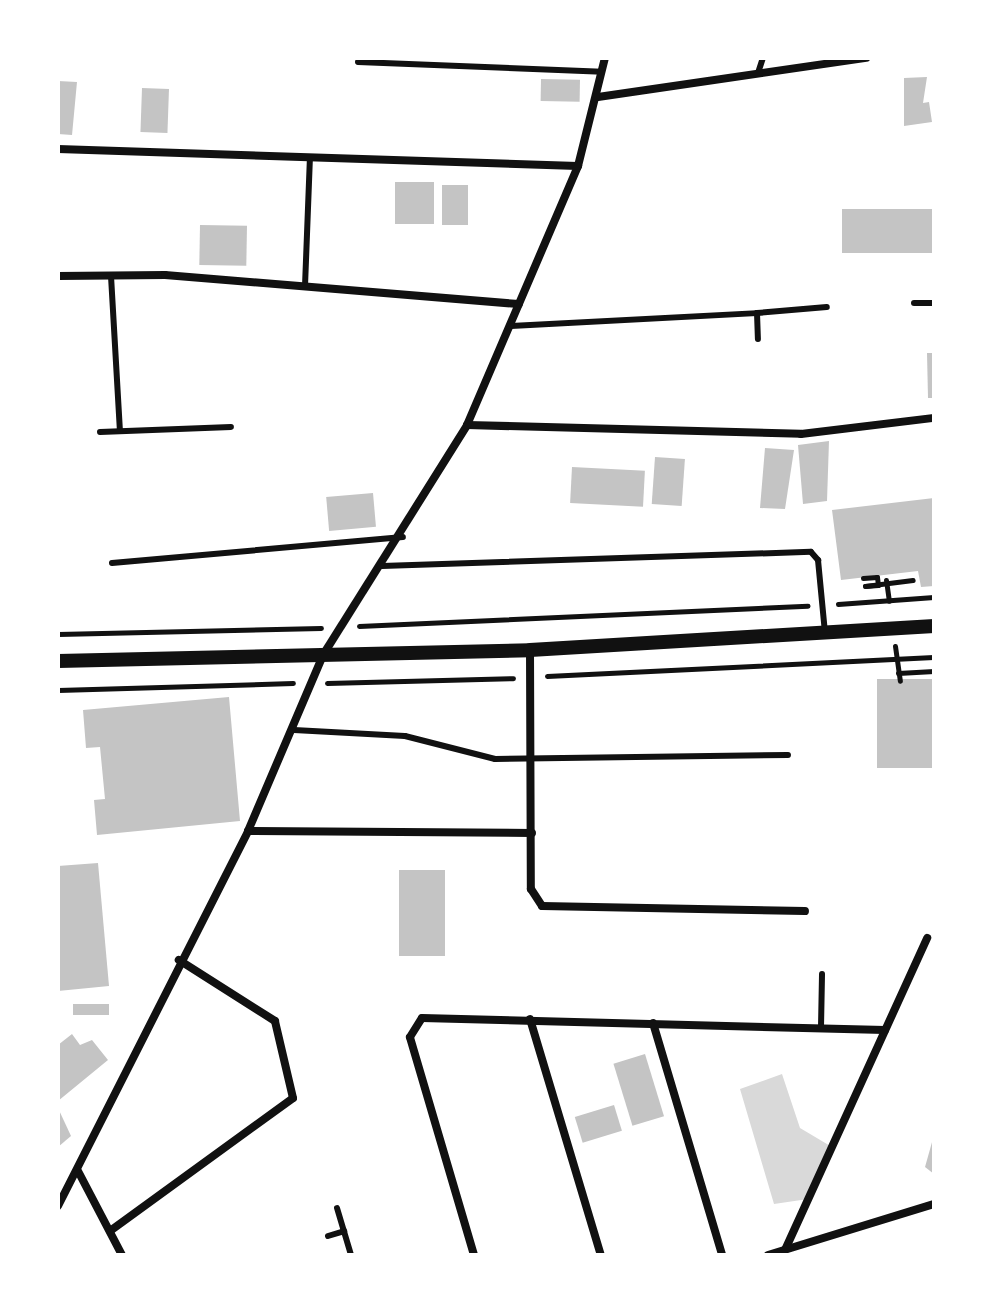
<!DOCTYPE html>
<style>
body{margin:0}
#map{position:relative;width:992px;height:1313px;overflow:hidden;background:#fff;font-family:"Alegreya Sans",sans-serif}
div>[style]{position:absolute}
.water>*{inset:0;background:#d9d9d9}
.building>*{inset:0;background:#c4c4c4;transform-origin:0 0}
.path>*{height:5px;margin:-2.5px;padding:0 2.5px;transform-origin:2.5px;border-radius:2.5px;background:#111}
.service>*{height:6px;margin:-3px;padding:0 3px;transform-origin:3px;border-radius:3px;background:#111}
.minor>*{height:8px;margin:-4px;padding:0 4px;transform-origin:4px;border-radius:4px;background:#111}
.tertiary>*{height:14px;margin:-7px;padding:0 7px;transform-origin:7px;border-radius:7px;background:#111}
span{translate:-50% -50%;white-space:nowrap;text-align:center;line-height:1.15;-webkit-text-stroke:6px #fff;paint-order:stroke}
.frame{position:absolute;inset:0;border:60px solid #fff;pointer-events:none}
</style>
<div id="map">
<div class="water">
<i style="clip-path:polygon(782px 1074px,800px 1128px,832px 1147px,808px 1199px,774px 1204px,740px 1089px)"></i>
</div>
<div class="building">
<i style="clip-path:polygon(927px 77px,923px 103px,929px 102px,932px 122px,904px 126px,904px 78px)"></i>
<i style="left:541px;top:79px;width:39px;height:22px;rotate:1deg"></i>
<i style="clip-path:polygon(58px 81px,77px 82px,72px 135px,58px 134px)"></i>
<i style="left:142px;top:88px;width:27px;height:44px;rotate:2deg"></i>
<i style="left:395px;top:182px;width:39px;height:42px"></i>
<i style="left:442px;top:185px;width:26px;height:40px"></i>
<i style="left:934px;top:209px;width:44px;height:92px;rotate:90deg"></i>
<i style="left:200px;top:225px;width:47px;height:40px;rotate:1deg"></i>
<i style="clip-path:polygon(927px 353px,934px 353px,934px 398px,928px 398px)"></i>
<i style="clip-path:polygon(829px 441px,827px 501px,803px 504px,798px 445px)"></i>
<i style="clip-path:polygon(765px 448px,794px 450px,785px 509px,760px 508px)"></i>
<i style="left:655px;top:457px;width:30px;height:47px;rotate:4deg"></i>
<i style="left:572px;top:467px;width:73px;height:36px;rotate:3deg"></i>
<i style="left:373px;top:493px;width:34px;height:47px;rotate:85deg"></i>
<i style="clip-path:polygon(934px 498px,934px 586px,921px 587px,918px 571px,841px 580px,832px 510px)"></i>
<i style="left:934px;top:679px;width:89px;height:57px;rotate:90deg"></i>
<i style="clip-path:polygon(229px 697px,240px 821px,97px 835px,94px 800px,105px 799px,100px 747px,86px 748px,83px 710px)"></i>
<i style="clip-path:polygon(98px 863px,109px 986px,58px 991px,58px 866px)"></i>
<i style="left:399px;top:870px;width:46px;height:86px"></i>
<i style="left:73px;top:1004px;width:36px;height:11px"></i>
<i style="clip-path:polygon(72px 1034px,80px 1045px,92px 1040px,108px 1060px,58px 1101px,58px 1045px)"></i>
<i style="left:645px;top:1054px;width:65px;height:33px;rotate:73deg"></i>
<i style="left:614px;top:1105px;width:27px;height:41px;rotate:73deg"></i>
<i style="clip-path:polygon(58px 1108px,71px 1136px,58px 1147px)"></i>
<i style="clip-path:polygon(934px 1135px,934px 1174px,925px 1167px)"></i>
</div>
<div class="path">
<i style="left:863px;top:578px;width:14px;rotate:-4deg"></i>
<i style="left:877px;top:577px;width:8px;rotate:83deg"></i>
<i style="left:878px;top:585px;width:13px;rotate:176deg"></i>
<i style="left:865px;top:586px;width:48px;rotate:-7.1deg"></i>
<i style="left:886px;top:580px;width:21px;rotate:82deg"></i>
<i style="left:838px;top:604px;width:96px;rotate:-4.2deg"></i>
<i style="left:359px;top:626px;width:449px;rotate:-2.6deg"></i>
<i style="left:58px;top:634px;width:263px;rotate:-1.3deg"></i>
<i style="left:895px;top:646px;width:35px;rotate:82deg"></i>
<i style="left:898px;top:673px;width:36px;rotate:-3deg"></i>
<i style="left:547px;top:676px;width:387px;rotate:-2.8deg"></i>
<i style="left:327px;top:683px;width:186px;rotate:-1.5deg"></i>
<i style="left:58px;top:690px;width:235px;rotate:-1.7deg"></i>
</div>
<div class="service">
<i style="left:358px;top:62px;width:244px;rotate:2.3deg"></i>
<i style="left:758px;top:73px;width:16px;rotate:-72deg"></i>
<i style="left:111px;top:276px;width:155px;rotate:86.7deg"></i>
<i style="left:305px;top:286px;width:129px;rotate:-87.8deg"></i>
<i style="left:914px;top:303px;width:20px"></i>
<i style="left:757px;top:313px;width:70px;rotate:-4.9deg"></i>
<i style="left:511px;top:326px;width:246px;rotate:-3deg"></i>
<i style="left:757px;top:313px;width:26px;rotate:88deg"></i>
<i style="left:100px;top:432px;width:131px;rotate:-2.2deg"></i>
<i style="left:112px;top:563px;width:292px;rotate:-5.1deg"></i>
<i style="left:382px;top:566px;width:429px;rotate:-1.9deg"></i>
<i style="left:811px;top:552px;width:11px;rotate:49deg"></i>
<i style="left:818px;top:560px;width:73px;rotate:84.5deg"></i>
<i style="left:294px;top:730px;width:111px;rotate:3.1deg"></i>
<i style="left:405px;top:736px;width:93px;rotate:14.3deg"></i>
<i style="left:495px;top:759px;width:293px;rotate:-0.8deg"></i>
<i style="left:821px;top:1027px;width:53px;rotate:-88.9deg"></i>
<i style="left:337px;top:1208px;width:49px;rotate:73.4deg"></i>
<i style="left:328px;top:1236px;width:17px;rotate:-17deg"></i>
</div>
<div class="minor">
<i style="left:598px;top:97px;width:271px;rotate:-8.3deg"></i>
<i style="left:58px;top:149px;width:520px;rotate:1.87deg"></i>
<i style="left:58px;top:276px;width:107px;rotate:-0.5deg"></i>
<i style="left:165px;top:275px;width:355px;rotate:4.7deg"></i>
<i style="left:467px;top:425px;width:334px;rotate:1.5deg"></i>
<i style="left:801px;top:434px;width:134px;rotate:-6.9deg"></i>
<i style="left:530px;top:650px;width:239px;rotate:89.8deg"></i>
<i style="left:531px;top:889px;width:20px;rotate:57deg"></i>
<i style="left:542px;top:906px;width:263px;rotate:1.1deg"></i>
<i style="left:248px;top:831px;width:284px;rotate:0.4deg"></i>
<i style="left:530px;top:1019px;width:246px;rotate:73.3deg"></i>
<i style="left:653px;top:1023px;width:242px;rotate:73.4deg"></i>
<i style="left:78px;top:1171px;width:95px;rotate:62.4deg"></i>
<i style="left:58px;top:1206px;width:420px;rotate:-63.1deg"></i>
<i style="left:248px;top:831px;width:191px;rotate:-66.9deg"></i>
<i style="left:323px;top:655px;width:271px;rotate:-57.9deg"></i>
<i style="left:467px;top:425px;width:282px;rotate:-66.8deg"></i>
<i style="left:578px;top:166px;width:111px;rotate:-76deg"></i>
<i style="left:110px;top:1231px;width:226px;rotate:-36deg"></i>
<i style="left:293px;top:1098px;width:79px;rotate:-103.2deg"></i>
<i style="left:275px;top:1021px;width:114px;rotate:-147.6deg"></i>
<i style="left:785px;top:1250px;width:343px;rotate:-65.5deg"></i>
<i style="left:474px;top:1255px;width:227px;rotate:-106.4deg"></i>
<i style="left:410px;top:1037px;width:22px;rotate:-58deg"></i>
<i style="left:422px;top:1018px;width:463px;rotate:1.5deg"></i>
<i style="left:768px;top:1255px;width:174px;rotate:-17.1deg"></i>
</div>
<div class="tertiary">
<i style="left:58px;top:661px;width:472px;rotate:-1.3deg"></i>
<i style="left:530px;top:650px;width:405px;rotate:-3.4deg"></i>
</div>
<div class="frame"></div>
</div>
